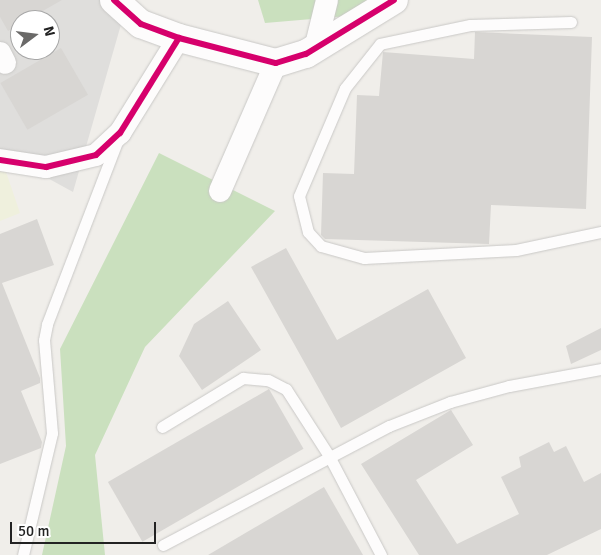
<!DOCTYPE html>
<style>
body{margin:0}
#map{position:relative;width:601px;height:555px;overflow:hidden;background:#f0eeea;font-family:Signika,sans-serif}
div>[style]{position:absolute}
.residential>*{inset:0;background:#dfdedc}
.farmland>*{inset:0;background:#eff0dd}
.forest>*{inset:0;background:#cae0be}
.building>*{inset:0;background:#d8d6d3;transform-origin:0 0}
.roads{filter:drop-shadow(0 0 1px #c9c8c6) drop-shadow(0 0 1px #c9c8c6)}
.service>*{height:11px;margin:-5.5px;padding:0 5.5px;transform-origin:5.5px;border-radius:5.5px;background:#fdfcfc}
.minor>*{height:22px;margin:-11px;padding:0 11px;transform-origin:11px;border-radius:11px;background:#fdfcfc}
.tertiary>*{height:28px;margin:-14px;padding:0 14px;transform-origin:14px;border-radius:14px;background:#fdfcfc}
.cycleway>*{height:6px;margin:-3px;padding:0 3px;transform-origin:3px;border-radius:3px;background:#d6006c}
span{translate:-50% -50%;white-space:nowrap;text-align:center;line-height:1.15;-webkit-text-stroke:5px #fff;paint-order:stroke}
.north{position:absolute;left:10px;top:10px;width:50px;height:50px;box-sizing:border-box;background:#fff;border:1px solid #a7a7a7;border-radius:50%;rotate:75deg;font-size:14px;font-weight:700;line-height:20px;text-align:center;color:#222}
.north::after{content:'';display:block;margin:auto;width:18px;height:22px;background:#6a6968;clip-path:polygon(50% 0,100% 100%,50% 72%,0 100%)}
.scale{position:absolute;left:10px;top:522px;width:146px;height:22px;box-sizing:border-box;border:2px solid #222;border-top:0;padding-left:6px;font-size:15px;line-height:18px;white-space:nowrap;color:#222;-webkit-text-stroke:4px #fff;paint-order:stroke}
</style>
<div id="map">
<div class="residential">
<i style="clip-path:polygon(evenodd,0 0,128px 0,73px 192px,0 152px,0 0,20px 20px,50px 20px,50px 50px,20px 50px,20px 20px)"></i>
</div>
<div class="farmland">
<i style="clip-path:polygon(0 169px,5px 169px,20px 213px,0 221px)"></i>
</div>
<div class="forest">
<i style="clip-path:polygon(258px 0,378px 0,371px 14px,265px 23px)"></i>
<i style="clip-path:polygon(159px 153px,275px 211px,145px 347px,95px 455px,105px 555px,42px 555px,66px 446px,60px 349px)"></i>
</div>
<div class="building">
<i style="clip-path:polygon(0 0,62px 0,27px 20px,20px 20px,20px 24px,8px 31px,0 17px)"></i>
<i style="clip-path:polygon(475px 32px,592px 37px,586px 209px,491px 205px,489px 244px,325px 239px,321px 235px,323px 173px,354px 174px,357px 95px,379px 96px,383px 52px,474px 59px)"></i>
<i style="left:61px;top:48px;width:54px;height:70px;rotate:60deg"></i>
<i style="clip-path:polygon(37px 219px,54px 265px,2px 283px,40px 378px,40px 383px,21px 391px,42px 442px,41px 448px,0 464px,0 234px)"></i>
<i style="clip-path:polygon(286px 248px,337px 340px,428px 289px,466px 358px,341px 428px,251px 267px)"></i>
<i style="clip-path:polygon(228px 301px,261px 350px,202px 390px,179px 356px,194px 324px)"></i>
<i style="clip-path:polygon(601px 328px,601px 350px,571px 364px,566px 346px)"></i>
<i style="left:269px;top:389px;width:69px;height:186px;rotate:60deg"></i>
<i style="clip-path:polygon(451px 410px,473px 445px,416px 480px,457px 544px,519px 514px,501px 477px,521px 467px,519px 457px,549px 442px,554px 452px,566px 446px,584px 482px,601px 473px,601px 529px,547px 555px,419px 555px,361px 464px)"></i>
<i style="clip-path:polygon(324px 487px,363px 555px,208px 555px)"></i>
</div>
<div class="roads">
<div class="service">
<i style="left:571px;top:22px;width:101px;rotate:178.3deg"></i>
<i style="left:470px;top:25px;width:92px;rotate:168.1deg"></i>
<i style="left:380px;top:44px;width:56px;rotate:128.5deg"></i>
<i style="left:345px;top:88px;width:117px;rotate:113.1deg"></i>
<i style="left:299px;top:196px;width:37px;rotate:76deg"></i>
<i style="left:308px;top:232px;width:19px;rotate:47deg"></i>
<i style="left:321px;top:246px;width:45px;rotate:15.6deg"></i>
<i style="left:364px;top:258px;width:152px;rotate:-3deg"></i>
<i style="left:516px;top:250px;width:87px;rotate:-12deg"></i>
<i style="left:162px;top:427px;width:95px;rotate:-31.2deg"></i>
<i style="left:243px;top:378px;width:25px;rotate:5deg"></i>
<i style="left:268px;top:380px;width:20px;rotate:27deg"></i>
<i style="left:286px;top:389px;width:80px;rotate:57.3deg"></i>
<i style="left:329px;top:456px;width:112px;rotate:62.3deg"></i>
<i style="left:163px;top:545px;width:255px;rotate:-27.8deg"></i>
<i style="left:389px;top:426px;width:66px;rotate:-21.5deg"></i>
<i style="left:450px;top:402px;width:61px;rotate:-15.2deg"></i>
<i style="left:509px;top:386px;width:94px;rotate:-10.5deg"></i>
<i style="left:23px;top:555px;width:125px;rotate:-76.6deg"></i>
<i style="left:52px;top:433px;width:93px;rotate:-94.9deg"></i>
<i style="left:44px;top:340px;width:16px;rotate:-79deg"></i>
<i style="left:47px;top:324px;width:193px;rotate:-69deg"></i>
</div>
<div class="minor">
<i style="left:315px;top:49px;width:50px;rotate:-76.2deg"></i>
<i style="left:0;top:53px;width:11px;rotate:63deg"></i>
<i style="left:0;top:160px;width:47px;rotate:8.7deg"></i>
<i style="left:46px;top:167px;width:51px;rotate:-13.5deg"></i>
<i style="left:96px;top:155px;width:33px;rotate:-43deg"></i>
<i style="left:120px;top:133px;width:112px;rotate:-58.2deg"></i>
<i style="left:220px;top:191px;width:140px;rotate:-66.4deg"></i>
</div>
<div class="tertiary">
<i style="left:114px;top:0;width:36px;rotate:42deg"></i>
<i style="left:141px;top:24px;width:40px;rotate:20.2deg"></i>
<i style="left:179px;top:38px;width:100px;rotate:14.5deg"></i>
<i style="left:276px;top:63px;width:31px;rotate:-17deg"></i>
<i style="left:306px;top:54px;width:103px;rotate:-31.5deg"></i>
</div>
</div>
<div class="cycleway">
<i style="left:114px;top:0;width:36px;rotate:42deg"></i>
<i style="left:141px;top:24px;width:40px;rotate:20.2deg"></i>
<i style="left:179px;top:38px;width:100px;rotate:14.5deg"></i>
<i style="left:276px;top:63px;width:31px;rotate:-17deg"></i>
<i style="left:306px;top:54px;width:103px;rotate:-31.5deg"></i>
<i style="left:0;top:160px;width:47px;rotate:8.7deg"></i>
<i style="left:46px;top:167px;width:51px;rotate:-13.5deg"></i>
<i style="left:96px;top:155px;width:33px;rotate:-43deg"></i>
<i style="left:120px;top:133px;width:112px;rotate:-58.2deg"></i>
</div>
<div class="north">N</div>
<div class="scale">50 m</div>
</div>
